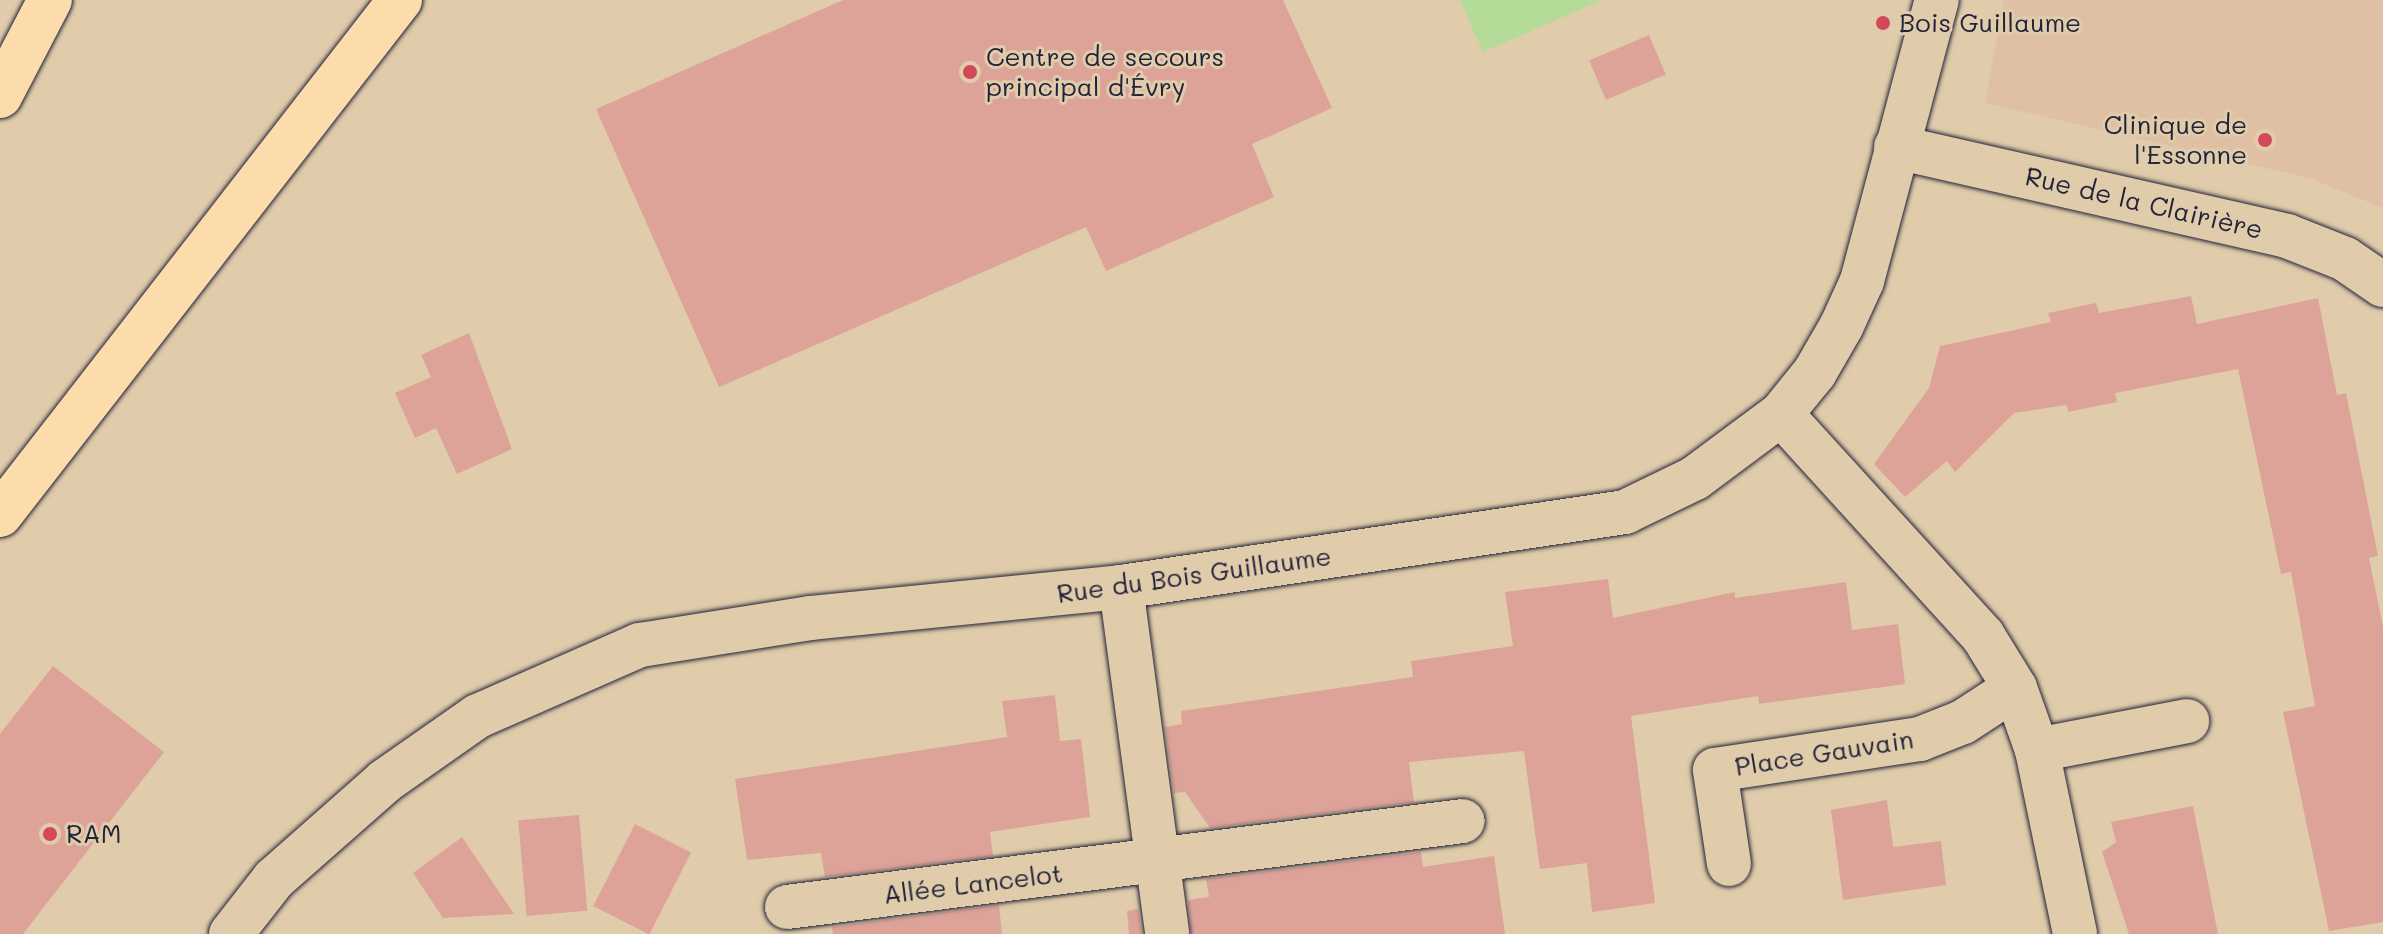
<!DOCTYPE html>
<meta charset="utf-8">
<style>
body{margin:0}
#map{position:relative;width:2383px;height:934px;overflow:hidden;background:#e0ccaa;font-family:Mali,sans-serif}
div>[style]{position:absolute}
.built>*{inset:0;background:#dfc0a5}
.green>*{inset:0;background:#b4dc98}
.building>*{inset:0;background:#dda399;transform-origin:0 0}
.roads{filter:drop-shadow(0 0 2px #22223b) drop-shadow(0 0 2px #22223b)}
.minor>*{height:44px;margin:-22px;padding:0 22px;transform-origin:22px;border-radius:22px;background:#e0ccaa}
.secondary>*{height:44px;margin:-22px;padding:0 22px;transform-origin:22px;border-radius:22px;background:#e0ccaa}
.primary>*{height:44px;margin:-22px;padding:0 22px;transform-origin:22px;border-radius:22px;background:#fddcac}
.dots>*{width:22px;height:22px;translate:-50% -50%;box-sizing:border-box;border:4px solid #e0ccaa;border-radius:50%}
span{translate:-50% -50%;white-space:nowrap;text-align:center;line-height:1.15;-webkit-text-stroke:6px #e0ccaa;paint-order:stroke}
.poi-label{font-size:26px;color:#22223b}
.left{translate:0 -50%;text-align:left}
.right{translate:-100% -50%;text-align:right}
.street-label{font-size:26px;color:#22223b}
</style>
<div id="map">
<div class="built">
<i style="clip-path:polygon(2004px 0,2383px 0,2383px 208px,2309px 178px,1985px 103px)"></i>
</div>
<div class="green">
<i style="clip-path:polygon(1460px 0,1602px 0,1483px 52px)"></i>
</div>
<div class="building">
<i style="clip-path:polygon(843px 0,1283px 0,1332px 108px,1252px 144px,1274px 197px,1106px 271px,1086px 227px,719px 387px,596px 109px)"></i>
<i style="left:1649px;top:35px;width:43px;height:65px;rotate:67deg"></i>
<i style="clip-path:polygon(2191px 296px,2197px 324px,2318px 298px,2337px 395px,2346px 393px,2378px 556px,2369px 558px,2383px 627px,2383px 922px,2329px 931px,2283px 712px,2315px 706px,2291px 572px,2281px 574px,2238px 369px,2115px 393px,2117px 402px,2068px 412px,2067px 405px,2014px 413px,1955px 472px,1947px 461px,1905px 497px,1874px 464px,1929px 388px,1940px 346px,2051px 322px,2048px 313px,2096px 303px,2099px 313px)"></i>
<i style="clip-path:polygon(469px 333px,512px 449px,457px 474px,436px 428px,415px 438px,395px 393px,431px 377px,421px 355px)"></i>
<i style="clip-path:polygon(1608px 579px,1613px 618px,1735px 592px,1735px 598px,1846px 582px,1852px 630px,1898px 624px,1905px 684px,1759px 704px,1758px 696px,1631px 716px,1655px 903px,1592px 912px,1587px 863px,1540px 869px,1524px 751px,1409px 762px,1414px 802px,1210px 828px,1185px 792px,1174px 793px,1165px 727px,1182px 724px,1181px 711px,1413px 677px,1411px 661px,1513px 646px,1505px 592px)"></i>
<i style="clip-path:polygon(53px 666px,164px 752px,23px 934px,0 934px,0 734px)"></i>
<i style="clip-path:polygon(1055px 695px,1060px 741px,1081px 739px,1090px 817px,990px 832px,993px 856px,825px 877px,821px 853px,747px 860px,735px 779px,1007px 737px,1002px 701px)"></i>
<i style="clip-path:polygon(1887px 800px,1893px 847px,1941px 841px,1946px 885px,1843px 900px,1831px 810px)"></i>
<i style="clip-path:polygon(2193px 806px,2218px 934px,2129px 934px,2102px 852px,2116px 842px,2111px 822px)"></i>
<i style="left:579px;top:815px;width:96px;height:61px;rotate:85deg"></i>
<i style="left:635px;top:824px;width:63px;height:92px;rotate:27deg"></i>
<i style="clip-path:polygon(462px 837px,514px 914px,443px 918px,413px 873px)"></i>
<i style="clip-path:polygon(1421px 852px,1423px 867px,1494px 856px,1505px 934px,1191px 934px,1188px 900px,1209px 897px,1206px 879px)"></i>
<i style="clip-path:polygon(999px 905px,1002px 934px,833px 934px,832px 927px)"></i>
<i style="clip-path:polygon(1138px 909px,1142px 934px,1129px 934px,1127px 911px)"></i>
</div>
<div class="roads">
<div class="minor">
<i style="left:1896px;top:147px;width:401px;rotate:12.8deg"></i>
<i style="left:2287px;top:236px;width:62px;rotate:21.6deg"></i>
<i style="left:2345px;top:259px;width:46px;rotate:34.4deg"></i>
<i style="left:1781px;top:414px;width:300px;rotate:47.7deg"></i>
<i style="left:1983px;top:636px;width:61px;rotate:58.4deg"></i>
<i style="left:2015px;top:688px;width:66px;rotate:70.5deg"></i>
<i style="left:2037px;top:750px;width:188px;rotate:78.3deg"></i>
<i style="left:1121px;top:587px;width:350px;rotate:82.4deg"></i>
<i style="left:2037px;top:750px;width:153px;rotate:-10.9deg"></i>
<i style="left:1729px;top:864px;width:95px;rotate:-98.5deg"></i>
<i style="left:1715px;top:770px;width:207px;rotate:-8.6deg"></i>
<i style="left:1920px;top:739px;width:46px;rotate:-21.6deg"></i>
<i style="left:1963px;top:722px;width:62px;rotate:-33.2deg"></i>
<i style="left:787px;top:907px;width:681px;rotate:-7.25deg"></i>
</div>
<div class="secondary">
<i style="left:231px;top:934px;width:70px;rotate:-52deg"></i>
<i style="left:274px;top:879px;width:148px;rotate:-41.4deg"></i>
<i style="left:385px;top:781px;width:113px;rotate:-35deg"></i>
<i style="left:478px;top:716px;width:177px;rotate:-23.7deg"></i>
<i style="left:640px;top:645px;width:173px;rotate:-9deg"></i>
<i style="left:811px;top:618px;width:312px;rotate:-5.7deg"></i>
<i style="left:1121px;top:587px;width:510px;rotate:-8.46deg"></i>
<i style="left:1625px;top:512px;width:78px;rotate:-25.9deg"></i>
<i style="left:1695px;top:478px;width:107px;rotate:-36.7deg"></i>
<i style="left:1781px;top:414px;width:54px;rotate:-51deg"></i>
<i style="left:1815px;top:372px;width:54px;rotate:-60.1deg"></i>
<i style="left:1842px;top:325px;width:48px;rotate:-65.6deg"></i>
<i style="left:1862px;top:281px;width:291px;rotate:-75.1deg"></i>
</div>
<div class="primary">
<i style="left:0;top:96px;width:108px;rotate:-62.5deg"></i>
<i style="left:0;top:515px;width:652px;rotate:-52.16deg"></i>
</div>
</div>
<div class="dots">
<i style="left:1883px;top:23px;background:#d1495b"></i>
<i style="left:970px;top:72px;background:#d1495b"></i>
<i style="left:2265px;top:140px;background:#d1495b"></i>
<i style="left:50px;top:834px;background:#d1495b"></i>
</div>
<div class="poi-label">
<span class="left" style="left:1899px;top:23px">Bois Guillaume</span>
<span class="left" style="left:986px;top:72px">Centre de secours<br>principal d'Évry</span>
<span class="right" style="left:2247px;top:140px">Clinique de<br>l'Essonne</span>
<span class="left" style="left:66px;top:834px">RAM</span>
</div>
<div class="street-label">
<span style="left:2144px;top:203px;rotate:13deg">Rue de la Clairière</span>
<span style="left:1194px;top:575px;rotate:-8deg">Rue du Bois Guillaume</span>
<span style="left:1824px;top:753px;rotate:-9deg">Place Gauvain</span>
<span style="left:973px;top:884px;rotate:-7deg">Allée Lancelot</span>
</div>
</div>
